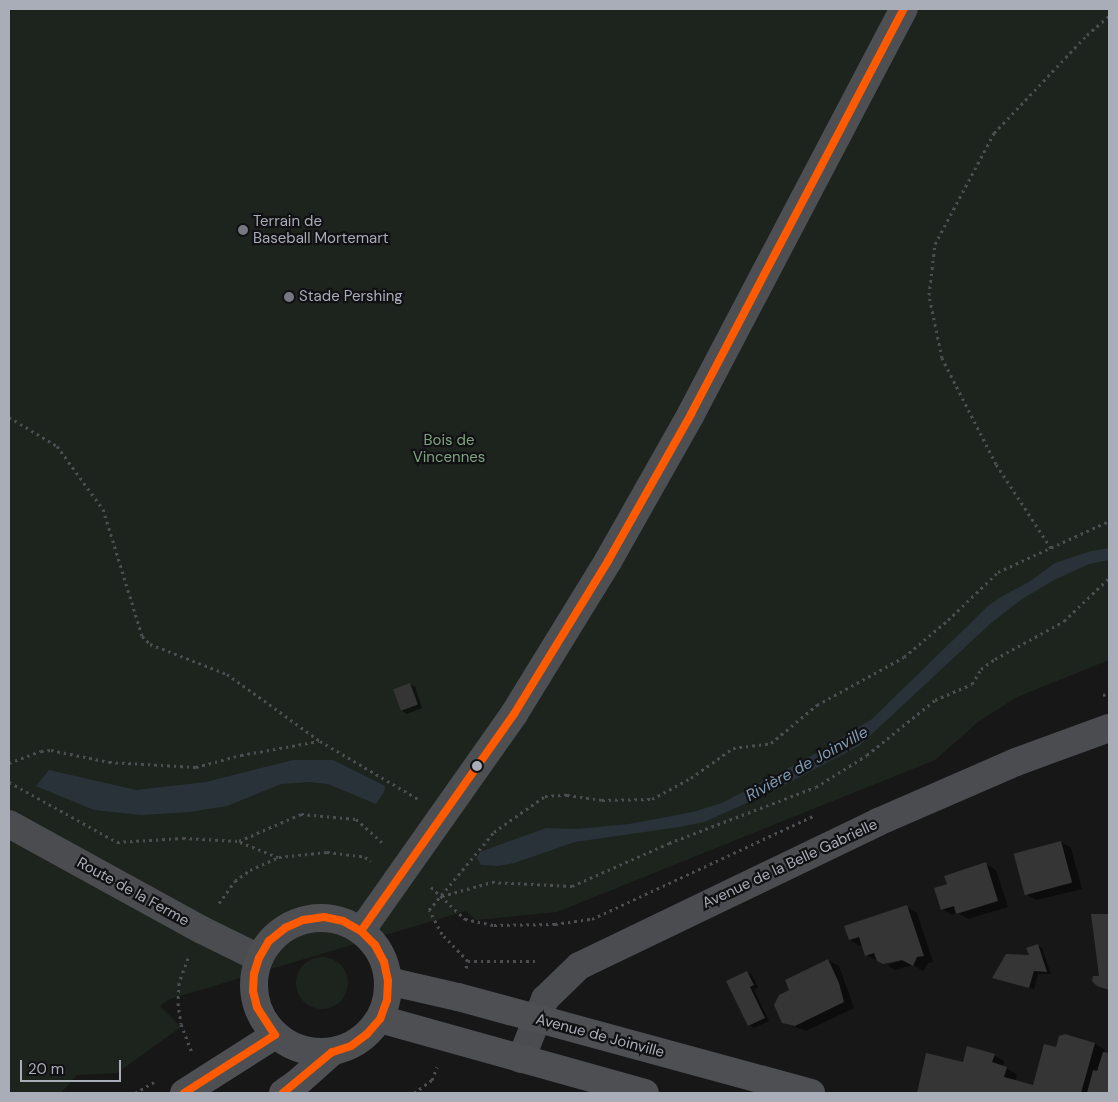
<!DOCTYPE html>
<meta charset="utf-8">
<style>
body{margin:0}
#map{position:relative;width:1118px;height:1102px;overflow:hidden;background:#171717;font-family:"DM Sans",sans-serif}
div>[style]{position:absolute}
.green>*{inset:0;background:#1d241e}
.round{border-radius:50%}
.water>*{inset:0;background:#2a3239}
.shadow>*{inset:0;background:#0007}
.building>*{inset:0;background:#353536;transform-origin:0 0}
.path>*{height:3px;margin-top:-1.5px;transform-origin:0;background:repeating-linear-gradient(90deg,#4d4e52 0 2.5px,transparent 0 6.5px)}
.minor>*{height:28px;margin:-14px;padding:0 14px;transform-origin:14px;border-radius:14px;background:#4b4c50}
.major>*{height:28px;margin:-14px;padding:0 14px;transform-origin:14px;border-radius:14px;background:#4d4f52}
.major>.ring{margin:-14px;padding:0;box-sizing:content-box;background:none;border:28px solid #4d4f52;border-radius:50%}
.bus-1>*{height:8px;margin:-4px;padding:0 4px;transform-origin:4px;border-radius:4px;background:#ff5a00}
.dots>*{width:14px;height:14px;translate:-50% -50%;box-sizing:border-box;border:2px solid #111113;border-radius:50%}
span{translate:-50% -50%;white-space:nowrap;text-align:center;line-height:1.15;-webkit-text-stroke:4.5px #111113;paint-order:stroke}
.poi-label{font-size:15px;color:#a8adb8}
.left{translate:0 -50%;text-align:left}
.park-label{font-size:15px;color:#7fa381}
.street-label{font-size:15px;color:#a8adb8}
.water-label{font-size:16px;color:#7f9bb3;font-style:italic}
.frame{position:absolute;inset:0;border:10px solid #a8adb8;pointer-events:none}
.scale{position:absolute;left:20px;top:1060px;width:101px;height:22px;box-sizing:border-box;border:2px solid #a8adb8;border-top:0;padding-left:6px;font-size:15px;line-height:18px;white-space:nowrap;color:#a8adb8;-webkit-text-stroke:4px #111113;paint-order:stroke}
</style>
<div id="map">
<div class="green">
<i style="clip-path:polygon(9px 9px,1109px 9px,1109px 660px,1017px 697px,978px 722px,935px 760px,557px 912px,476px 920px,466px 911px,170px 999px,160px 1006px,181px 1027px,117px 1073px,77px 1075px,61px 1093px,9px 1093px)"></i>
<i class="round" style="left:296px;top:957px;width:52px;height:52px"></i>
</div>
<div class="water">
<i style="clip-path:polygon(1109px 548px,1109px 560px,1089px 564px,1056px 579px,1022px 599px,991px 623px,859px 746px,771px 792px,704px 822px,679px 827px,575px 842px,514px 863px,497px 866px,481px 865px,477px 858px,480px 852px,546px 828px,576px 829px,629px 824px,693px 812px,722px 803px,813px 755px,872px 719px,988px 606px,999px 598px,1029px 582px,1055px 563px,1091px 551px)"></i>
<i style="clip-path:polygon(293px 760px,333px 760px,385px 786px,384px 792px,376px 804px,328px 784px,310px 782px,281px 784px,227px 806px,190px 812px,141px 815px,94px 810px,36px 786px,49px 770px,136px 790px,206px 782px)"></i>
</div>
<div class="shadow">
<i style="clip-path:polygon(410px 684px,415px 687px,422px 708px,407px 714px,402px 711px)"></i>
<i style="clip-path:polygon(1061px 842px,1071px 848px,1082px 889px,1036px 900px,1026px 894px)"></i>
<i style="clip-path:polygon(986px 864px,996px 870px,1008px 907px,968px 919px,958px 913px,952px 915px,942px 909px,948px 885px)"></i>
<i style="clip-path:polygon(907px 907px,917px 913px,933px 962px,928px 963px,923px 971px,913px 965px,895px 970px,887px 965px,908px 959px,908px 957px,886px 963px,886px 964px,866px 955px,863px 945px,860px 946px,850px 940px)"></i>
<i style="clip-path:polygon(1093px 915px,1109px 915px,1109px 990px,1103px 988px,1105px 978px)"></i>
<i style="clip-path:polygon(1037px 945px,1042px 948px,1051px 974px,1038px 974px,1034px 989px,994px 977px,1030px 956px)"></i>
<i style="clip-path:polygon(828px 960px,839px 966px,854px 1008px,806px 1031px,783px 1022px,791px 991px)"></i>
<i style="clip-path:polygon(747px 972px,752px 975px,758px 987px,754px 990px,769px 1021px,754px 1028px,749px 1025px)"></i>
<i style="clip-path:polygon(1095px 1044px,1105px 1050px,1104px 1053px,1109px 1055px,1109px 1093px,918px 1093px,964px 1063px,994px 1055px,1004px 1061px,1003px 1067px,1017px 1074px,1015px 1082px,1034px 1086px,1057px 1048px)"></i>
</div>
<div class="building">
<i style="left:410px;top:683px;width:23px;height:18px;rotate:70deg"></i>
<i style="left:1061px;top:841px;width:43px;height:49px;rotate:75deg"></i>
<i style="clip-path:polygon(986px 862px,998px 901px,956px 914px,954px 906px,941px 910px,934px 888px,947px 884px,944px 876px)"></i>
<i style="clip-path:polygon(907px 905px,924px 956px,917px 957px,913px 966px,902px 960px,883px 964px,877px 961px,874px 953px,865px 956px,859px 937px,849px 940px,844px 926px)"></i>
<i style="clip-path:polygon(1091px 914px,1109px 914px,1109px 990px,1097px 986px,1092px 981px,1093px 976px,1099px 976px)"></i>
<i style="clip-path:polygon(1038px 944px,1047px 972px,1034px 971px,1029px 988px,992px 978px,1006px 954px,1029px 955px,1026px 948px)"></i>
<i style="clip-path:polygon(828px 959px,839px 983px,844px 1002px,795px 1026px,782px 1023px,774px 1005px,779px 995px,789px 990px,785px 980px)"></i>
<i style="clip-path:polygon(747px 971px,754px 985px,750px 987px,765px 1018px,748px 1026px,726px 981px)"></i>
<i style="clip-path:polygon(1065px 1034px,1095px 1043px,1081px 1093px,917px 1093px,926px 1053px,963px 1062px,967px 1046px,995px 1054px,992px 1062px,1007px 1067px,1004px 1077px,1033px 1085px,1044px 1044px,1056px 1047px,1059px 1036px)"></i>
<i style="clip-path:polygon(1103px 1052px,1109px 1053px,1109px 1093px,1087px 1093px,1093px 1070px,1097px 1071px)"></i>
</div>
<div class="path">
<i style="left:9px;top:417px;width:56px;rotate:31.1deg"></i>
<i style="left:57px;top:446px;width:78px;rotate:53.9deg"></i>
<i style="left:103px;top:509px;width:133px;rotate:72.9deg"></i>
<i style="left:142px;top:636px;width:11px;rotate:45deg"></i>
<i style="left:150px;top:644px;width:83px;rotate:21.3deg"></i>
<i style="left:227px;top:674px;width:115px;rotate:35.8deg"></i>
<i style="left:320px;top:741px;width:114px;rotate:30.6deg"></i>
<i style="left:1051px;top:548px;width:100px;rotate:-123.2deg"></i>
<i style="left:996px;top:464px;width:119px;rotate:-117deg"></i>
<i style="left:942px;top:358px;width:64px;rotate:-101.7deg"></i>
<i style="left:929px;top:295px;width:51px;rotate:-83.3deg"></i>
<i style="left:935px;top:244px;width:126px;rotate:-62deg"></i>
<i style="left:994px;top:133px;width:135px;rotate:-46.5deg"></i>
<i style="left:1087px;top:35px;width:29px;rotate:-41deg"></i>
<i style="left:1103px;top:695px;width:6px;rotate:-18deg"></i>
<i style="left:9px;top:763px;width:34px;rotate:-21deg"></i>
<i style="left:41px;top:751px;width:10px;rotate:-6deg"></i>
<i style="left:51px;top:750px;width:59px;rotate:11.7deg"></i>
<i style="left:109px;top:762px;width:87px;rotate:3.3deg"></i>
<i style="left:196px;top:767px;width:47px;rotate:-14.9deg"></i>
<i style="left:241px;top:755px;width:79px;rotate:-10.2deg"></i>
<i style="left:9px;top:782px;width:124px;rotate:29.1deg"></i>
<i style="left:117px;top:842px;width:66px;rotate:-3.5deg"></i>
<i style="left:183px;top:838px;width:56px;rotate:3.1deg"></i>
<i style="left:239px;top:841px;width:68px;rotate:-23.5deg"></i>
<i style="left:301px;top:814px;width:55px;rotate:5.2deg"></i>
<i style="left:356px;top:819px;width:38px;rotate:42deg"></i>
<i style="left:240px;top:842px;width:41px;rotate:21.5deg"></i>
<i style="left:431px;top:887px;width:47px;rotate:43.3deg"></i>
<i style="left:465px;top:919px;width:30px;rotate:12deg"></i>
<i style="left:494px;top:925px;width:61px;rotate:-0.9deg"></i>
<i style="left:555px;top:924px;width:37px;rotate:-8deg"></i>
<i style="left:592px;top:919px;width:246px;rotate:-25deg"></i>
<i style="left:442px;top:896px;width:52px;rotate:-15.6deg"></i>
<i style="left:492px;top:882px;width:80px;rotate:2.9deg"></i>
<i style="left:572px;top:886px;width:106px;rotate:-23.9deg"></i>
<i style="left:669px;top:843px;width:157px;rotate:-20.9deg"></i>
<i style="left:816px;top:787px;width:60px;rotate:-32.1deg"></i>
<i style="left:867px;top:755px;width:87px;rotate:-39deg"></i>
<i style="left:935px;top:700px;width:40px;rotate:-23.4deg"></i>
<i style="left:972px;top:684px;width:17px;rotate:-59deg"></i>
<i style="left:981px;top:669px;width:17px;rotate:-36deg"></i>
<i style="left:995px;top:659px;width:79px;rotate:-28.8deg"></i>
<i style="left:1064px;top:621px;width:62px;rotate:-43.7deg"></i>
<i style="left:219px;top:903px;width:27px;rotate:-54deg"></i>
<i style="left:235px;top:881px;width:19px;rotate:-36deg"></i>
<i style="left:250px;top:870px;width:32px;rotate:-24deg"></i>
<i style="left:279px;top:857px;width:48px;rotate:-5.9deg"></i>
<i style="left:327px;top:852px;width:38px;rotate:7deg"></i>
<i style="left:365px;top:857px;width:7px;rotate:34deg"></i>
<i style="left:188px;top:958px;width:27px;rotate:110deg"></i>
<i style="left:179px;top:983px;width:20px;rotate:93deg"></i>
<i style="left:178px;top:1003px;width:21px;rotate:82deg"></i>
<i style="left:181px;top:1024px;width:30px;rotate:69deg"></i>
<i style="left:468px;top:961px;width:69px"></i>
<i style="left:466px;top:968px;width:7px;rotate:-74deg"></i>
<i style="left:468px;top:961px;width:37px;rotate:-134deg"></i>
<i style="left:442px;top:934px;width:27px;rotate:-118deg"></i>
<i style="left:429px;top:910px;width:102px;rotate:-50.2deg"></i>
<i style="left:494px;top:832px;width:62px;rotate:-35.2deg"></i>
<i style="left:545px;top:796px;width:22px;rotate:-3deg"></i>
<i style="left:567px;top:795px;width:35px;rotate:8deg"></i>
<i style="left:602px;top:800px;width:50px;rotate:-1.1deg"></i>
<i style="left:652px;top:799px;width:44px;rotate:-28.3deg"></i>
<i style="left:691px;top:778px;width:52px;rotate:-35.5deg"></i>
<i style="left:733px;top:748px;width:38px;rotate:-7deg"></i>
<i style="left:771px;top:743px;width:60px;rotate:-39.6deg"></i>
<i style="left:817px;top:705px;width:99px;rotate:-28.9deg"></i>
<i style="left:904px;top:657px;width:57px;rotate:-40.1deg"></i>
<i style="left:948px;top:620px;width:69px;rotate:-43.8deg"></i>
<i style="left:998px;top:572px;width:122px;rotate:-24.7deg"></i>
<i style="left:135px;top:1093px;width:22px;rotate:-30deg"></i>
<i style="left:414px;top:1093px;width:22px;rotate:-36deg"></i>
<i style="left:432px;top:1080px;width:14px;rotate:-69deg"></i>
</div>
<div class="minor">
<i style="left:9px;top:824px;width:220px;rotate:28.8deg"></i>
<i style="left:202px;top:930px;width:64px;rotate:26.2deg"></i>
<i style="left:521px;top:1059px;width:65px;rotate:-68.2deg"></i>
<i style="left:545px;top:999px;width:47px;rotate:-44.1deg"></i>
<i style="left:579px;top:966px;width:332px;rotate:-25.7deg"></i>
<i style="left:878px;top:822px;width:150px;rotate:-23.5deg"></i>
<i style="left:1016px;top:762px;width:99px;rotate:-20.1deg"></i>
</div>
<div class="major">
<i class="ring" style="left:254px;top:918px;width:106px;height:106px"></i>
<i style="left:361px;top:931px;width:266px;rotate:-54.8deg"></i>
<i style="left:514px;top:714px;width:180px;rotate:-58.4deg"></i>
<i style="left:608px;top:561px;width:169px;rotate:-60.5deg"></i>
<i style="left:691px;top:414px;width:458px;rotate:-62.3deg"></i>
<i style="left:388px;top:981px;width:72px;rotate:12.9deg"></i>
<i style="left:458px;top:997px;width:366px;rotate:15.2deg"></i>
<i style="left:380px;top:1019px;width:275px;rotate:15.6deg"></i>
<i style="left:184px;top:1093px;width:108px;rotate:-32.5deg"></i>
<i style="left:283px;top:1093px;width:16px;rotate:-35deg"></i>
<i style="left:296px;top:1084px;width:48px;rotate:-41.6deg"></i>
</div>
<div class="bus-1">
<i style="left:361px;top:931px;width:266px;rotate:-54.8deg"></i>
<i style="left:514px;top:714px;width:180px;rotate:-58.4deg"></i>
<i style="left:608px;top:561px;width:169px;rotate:-60.5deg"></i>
<i style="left:691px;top:414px;width:458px;rotate:-62.3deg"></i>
<i style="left:184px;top:1093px;width:108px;rotate:-32.5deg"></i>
<i style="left:275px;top:1035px;width:33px;rotate:-123deg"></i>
<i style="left:257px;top:1007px;width:16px;rotate:-104deg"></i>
<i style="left:253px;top:991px;width:17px;rotate:-87deg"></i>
<i style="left:254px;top:974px;width:17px;rotate:-73deg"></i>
<i style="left:259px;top:958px;width:20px;rotate:-60deg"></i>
<i style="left:269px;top:941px;width:21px;rotate:-39deg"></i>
<i style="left:285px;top:928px;width:20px;rotate:-24deg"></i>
<i style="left:303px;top:920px;width:21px;rotate:-8deg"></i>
<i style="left:324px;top:917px;width:19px;rotate:12deg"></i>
<i style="left:343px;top:921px;width:21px;rotate:29deg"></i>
<i style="left:361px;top:931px;width:20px;rotate:45deg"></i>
<i style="left:375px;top:945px;width:19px;rotate:62deg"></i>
<i style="left:384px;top:962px;width:19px;rotate:78deg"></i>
<i style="left:388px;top:981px;width:19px;rotate:93deg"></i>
<i style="left:387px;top:1000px;width:20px;rotate:110deg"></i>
<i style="left:380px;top:1019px;width:20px;rotate:131deg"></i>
<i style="left:367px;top:1034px;width:20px;rotate:143deg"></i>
<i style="left:351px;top:1046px;width:20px;rotate:162deg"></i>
<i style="left:332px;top:1052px;width:64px;rotate:140.1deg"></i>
</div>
<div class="dots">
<i style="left:243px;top:230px;background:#757880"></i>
<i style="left:289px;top:297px;background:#757880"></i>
<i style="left:477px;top:766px;background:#a8adb8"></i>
</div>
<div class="poi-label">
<span class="left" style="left:253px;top:230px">Terrain de<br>Baseball Mortemart</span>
<span class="left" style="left:299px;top:297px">Stade Pershing</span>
</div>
<div class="park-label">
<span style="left:449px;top:449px">Bois de<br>Vincennes</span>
</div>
<div class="street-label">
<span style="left:790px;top:864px;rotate:-25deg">Avenue de la Belle Gabrielle</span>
<span style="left:133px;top:892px;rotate:29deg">Route de la Ferme</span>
<span style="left:600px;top:1036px;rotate:15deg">Avenue de Joinville</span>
</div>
<div class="water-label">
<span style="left:807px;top:764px;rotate:-29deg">Rivière de Joinville</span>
</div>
<div class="frame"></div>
<div class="scale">20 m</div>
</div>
